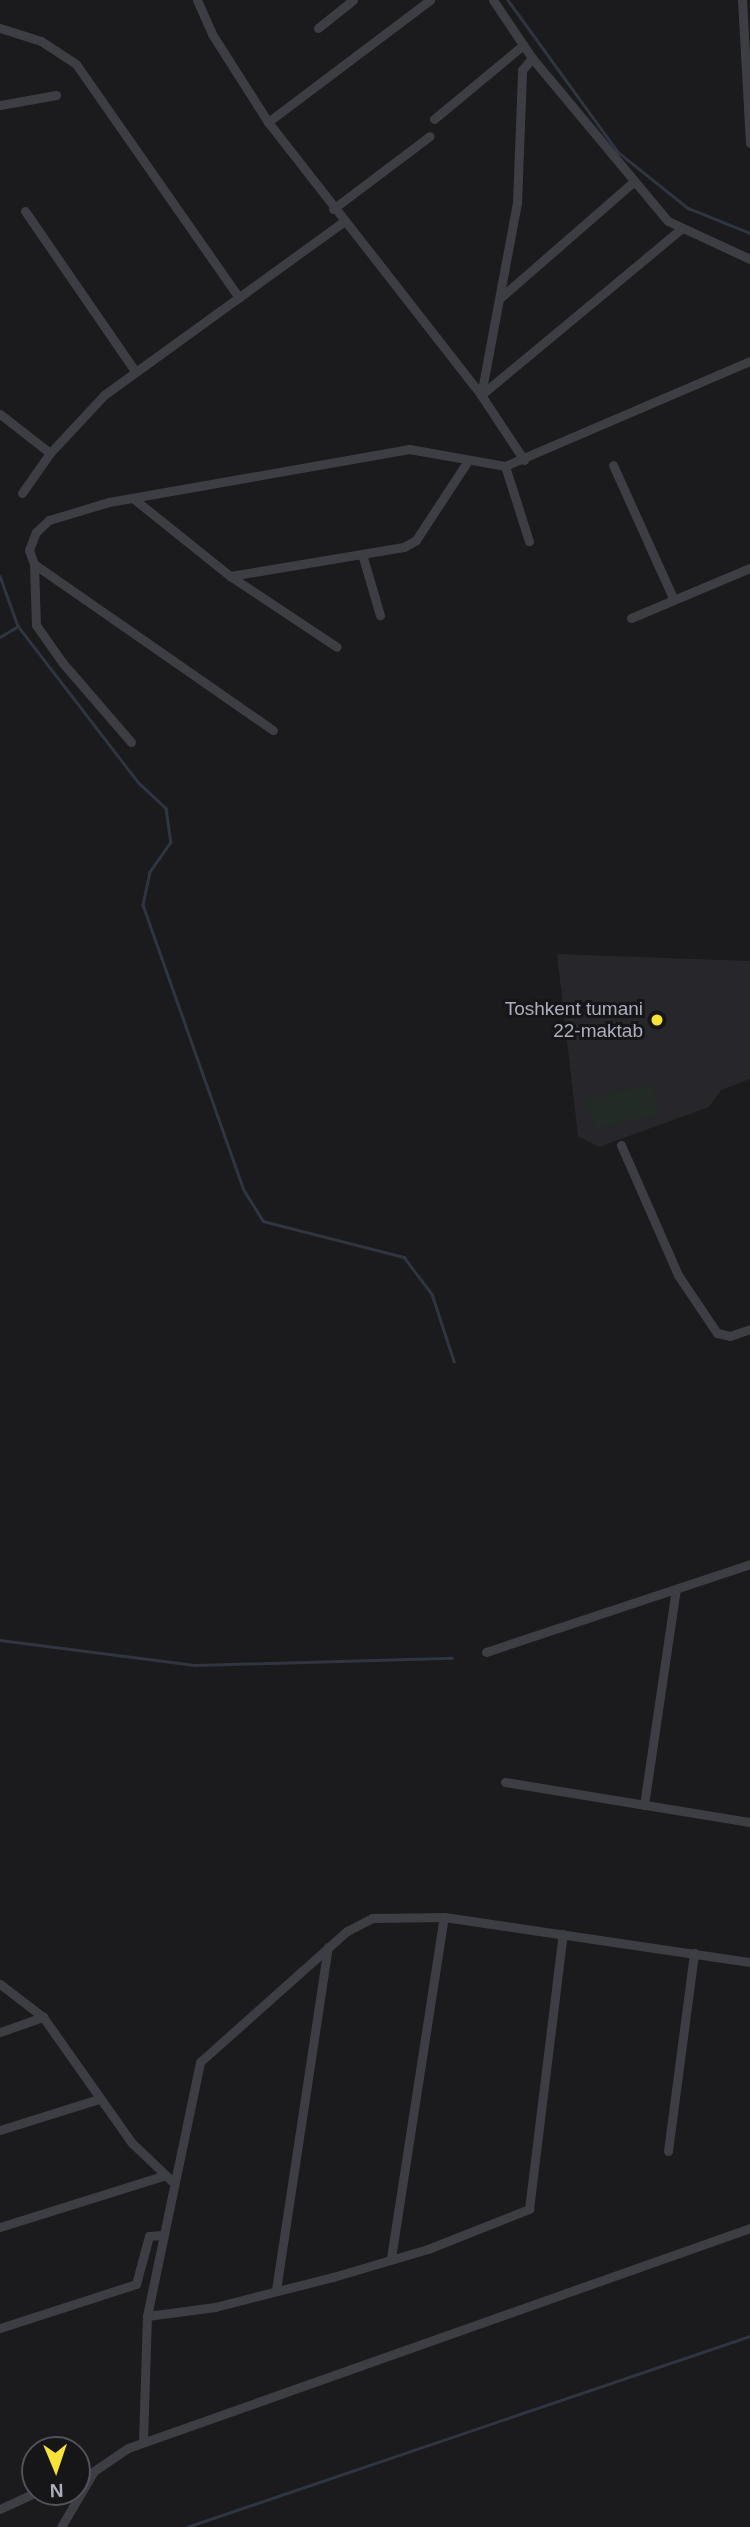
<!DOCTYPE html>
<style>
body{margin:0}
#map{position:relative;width:750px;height:2527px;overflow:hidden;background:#1b1a1c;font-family:Helvetica,sans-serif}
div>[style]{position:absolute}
.built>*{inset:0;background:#27262a}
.green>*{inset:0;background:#222b25;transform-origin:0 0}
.stream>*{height:2.5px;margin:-1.25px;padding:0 1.25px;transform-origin:1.25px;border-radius:1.25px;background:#2f3541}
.minor>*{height:9px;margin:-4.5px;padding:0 4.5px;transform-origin:4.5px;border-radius:4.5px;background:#3d3d44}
.dots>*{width:19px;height:19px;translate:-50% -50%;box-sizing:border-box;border:4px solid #161518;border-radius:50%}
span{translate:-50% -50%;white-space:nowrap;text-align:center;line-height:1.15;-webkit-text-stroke:6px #161518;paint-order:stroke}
.poi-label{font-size:19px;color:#acaebc}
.right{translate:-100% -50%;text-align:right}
.north{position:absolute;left:21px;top:2436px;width:70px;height:70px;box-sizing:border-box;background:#161518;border:2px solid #52525a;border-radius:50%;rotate:178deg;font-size:19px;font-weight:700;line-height:28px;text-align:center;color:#acaebc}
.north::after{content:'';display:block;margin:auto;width:24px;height:32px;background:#f6e238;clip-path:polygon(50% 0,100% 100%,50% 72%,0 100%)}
</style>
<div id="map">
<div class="built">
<i style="clip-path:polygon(557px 954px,750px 961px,750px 1079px,721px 1090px,709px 1107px,599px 1147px,578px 1136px)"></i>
</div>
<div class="green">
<i style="left:652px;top:1084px;width:31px;height:66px;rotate:77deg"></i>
</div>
<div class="stream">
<i style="left:508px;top:0;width:188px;rotate:54.1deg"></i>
<i style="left:618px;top:152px;width:90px;rotate:38.7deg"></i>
<i style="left:688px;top:208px;width:67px;rotate:22deg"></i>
<i style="left:0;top:576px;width:53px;rotate:70.2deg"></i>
<i style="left:18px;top:626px;width:198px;rotate:52.4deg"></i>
<i style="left:139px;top:783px;width:37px;rotate:43deg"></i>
<i style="left:166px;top:808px;width:34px;rotate:82deg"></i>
<i style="left:171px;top:842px;width:37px;rotate:125deg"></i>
<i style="left:150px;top:872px;width:34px;rotate:102deg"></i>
<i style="left:143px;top:905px;width:302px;rotate:70.5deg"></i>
<i style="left:244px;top:1190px;width:36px;rotate:58deg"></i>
<i style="left:263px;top:1221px;width:146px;rotate:14.3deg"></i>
<i style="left:404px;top:1257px;width:46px;rotate:52.9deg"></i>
<i style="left:432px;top:1294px;width:71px;rotate:71.8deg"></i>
<i style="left:0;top:637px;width:21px;rotate:-31deg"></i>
<i style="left:0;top:1640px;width:198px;rotate:7.3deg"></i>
<i style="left:196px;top:1665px;width:256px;rotate:-1.6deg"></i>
<i style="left:187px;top:2527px;width:595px;rotate:-18.74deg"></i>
</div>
<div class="minor">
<i style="left:197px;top:0;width:37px;rotate:66deg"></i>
<i style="left:212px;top:34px;width:104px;rotate:57.5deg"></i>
<i style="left:268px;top:122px;width:346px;rotate:52deg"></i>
<i style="left:481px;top:395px;width:78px;rotate:56.5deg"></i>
<i style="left:493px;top:0;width:70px;rotate:56.1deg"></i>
<i style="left:532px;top:58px;width:212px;rotate:50.2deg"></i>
<i style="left:668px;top:221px;width:90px;rotate:24.9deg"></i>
<i style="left:742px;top:0;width:143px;rotate:86.8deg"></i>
<i style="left:0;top:28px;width:43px;rotate:17.6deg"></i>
<i style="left:41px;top:41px;width:42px;rotate:33.3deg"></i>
<i style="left:76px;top:64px;width:285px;rotate:55.1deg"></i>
<i style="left:318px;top:28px;width:45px;rotate:-38.7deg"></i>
<i style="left:0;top:105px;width:57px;rotate:-10.1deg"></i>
<i style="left:434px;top:119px;width:116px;rotate:-39.7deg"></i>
<i style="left:268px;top:122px;width:203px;rotate:-37deg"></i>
<i style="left:333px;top:209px;width:121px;rotate:-37deg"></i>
<i style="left:25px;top:211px;width:194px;rotate:55.5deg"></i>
<i style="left:499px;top:299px;width:176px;rotate:-41.1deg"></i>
<i style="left:481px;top:395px;width:195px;rotate:-79.4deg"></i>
<i style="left:517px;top:203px;width:133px;rotate:-87.8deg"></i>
<i style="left:522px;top:70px;width:16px;rotate:-50deg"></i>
<i style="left:481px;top:395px;width:259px;rotate:-39.7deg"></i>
<i style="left:0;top:414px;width:63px;rotate:38deg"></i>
<i style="left:613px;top:465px;width:146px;rotate:65.7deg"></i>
<i style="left:505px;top:466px;width:79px;rotate:72.3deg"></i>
<i style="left:22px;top:493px;width:49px;rotate:-55deg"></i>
<i style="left:50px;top:453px;width:79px;rotate:-47deg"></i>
<i style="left:104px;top:395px;width:295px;rotate:-35.9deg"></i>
<i style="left:134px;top:499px;width:123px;rotate:38.7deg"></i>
<i style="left:230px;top:576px;width:128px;rotate:33.6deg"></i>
<i style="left:362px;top:554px;width:64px;rotate:73.6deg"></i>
<i style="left:34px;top:564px;width:291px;rotate:34.8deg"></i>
<i style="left:230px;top:576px;width:176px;rotate:-9.5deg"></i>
<i style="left:404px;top:547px;width:14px;rotate:-30deg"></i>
<i style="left:416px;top:540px;width:93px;rotate:-56.8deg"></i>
<i style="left:631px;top:618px;width:129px;rotate:-22.8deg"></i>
<i style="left:131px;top:742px;width:106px;rotate:-130.8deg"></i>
<i style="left:62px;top:662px;width:45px;rotate:-125.1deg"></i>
<i style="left:36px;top:625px;width:61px;rotate:-91.9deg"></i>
<i style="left:34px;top:564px;width:15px;rotate:-110deg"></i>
<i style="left:29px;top:550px;width:19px;rotate:-69deg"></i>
<i style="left:36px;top:532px;width:18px;rotate:-43deg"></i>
<i style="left:49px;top:520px;width:63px;rotate:-16.7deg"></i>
<i style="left:109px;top:502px;width:305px;rotate:-10deg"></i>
<i style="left:409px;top:449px;width:97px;rotate:10deg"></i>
<i style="left:505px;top:466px;width:267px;rotate:-23.2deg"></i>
<i style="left:621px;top:1145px;width:142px;rotate:66.3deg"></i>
<i style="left:678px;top:1275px;width:70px;rotate:56.1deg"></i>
<i style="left:717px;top:1333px;width:13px;rotate:13deg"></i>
<i style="left:730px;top:1336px;width:21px;rotate:-19deg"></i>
<i style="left:486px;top:1652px;width:278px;rotate:-18.4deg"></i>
<i style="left:505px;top:1782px;width:248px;rotate:9.3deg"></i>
<i style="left:644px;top:1805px;width:218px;rotate:-81.6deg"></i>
<i style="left:0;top:1984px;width:54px;rotate:37.5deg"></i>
<i style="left:43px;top:2017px;width:154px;rotate:54.8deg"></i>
<i style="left:132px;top:2143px;width:58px;rotate:43.6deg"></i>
<i style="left:0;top:2032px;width:46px;rotate:-19.2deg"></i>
<i style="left:0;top:2130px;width:104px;rotate:-17.4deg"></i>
<i style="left:668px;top:2151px;width:200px;rotate:-82.5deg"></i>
<i style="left:0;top:2227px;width:171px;rotate:-17.4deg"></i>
<i style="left:391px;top:2258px;width:345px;rotate:-81.2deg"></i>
<i style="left:276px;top:2290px;width:347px;rotate:-81.4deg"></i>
<i style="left:147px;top:2316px;width:69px;rotate:-7.5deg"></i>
<i style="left:215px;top:2307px;width:122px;rotate:-14.3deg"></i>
<i style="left:333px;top:2277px;width:99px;rotate:-16.4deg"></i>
<i style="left:428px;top:2249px;width:109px;rotate:-21.6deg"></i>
<i style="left:529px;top:2209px;width:277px;rotate:-83deg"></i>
<i style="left:0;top:2328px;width:143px;rotate:-17.9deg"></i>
<i style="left:136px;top:2284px;width:50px;rotate:-74.8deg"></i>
<i style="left:149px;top:2236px;width:12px;rotate:-5deg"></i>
<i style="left:143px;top:2442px;width:126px;rotate:-88.2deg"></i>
<i style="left:147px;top:2316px;width:259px;rotate:-78.2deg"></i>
<i style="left:200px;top:2062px;width:197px;rotate:-41.7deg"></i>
<i style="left:347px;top:1931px;width:28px;rotate:-27deg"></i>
<i style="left:372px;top:1918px;width:72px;rotate:-0.8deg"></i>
<i style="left:444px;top:1917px;width:309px;rotate:8.4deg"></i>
<i style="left:0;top:2509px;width:40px;rotate:-25deg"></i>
<i style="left:61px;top:2527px;width:65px;rotate:-59.5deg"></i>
<i style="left:94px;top:2471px;width:41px;rotate:-34.1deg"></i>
<i style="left:128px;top:2448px;width:660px;rotate:-19.48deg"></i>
</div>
<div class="dots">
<i style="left:657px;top:1020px;background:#f6e238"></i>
</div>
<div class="poi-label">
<span class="right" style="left:643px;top:1020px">Toshkent tumani<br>22-maktab</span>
</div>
<div class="north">N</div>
</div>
